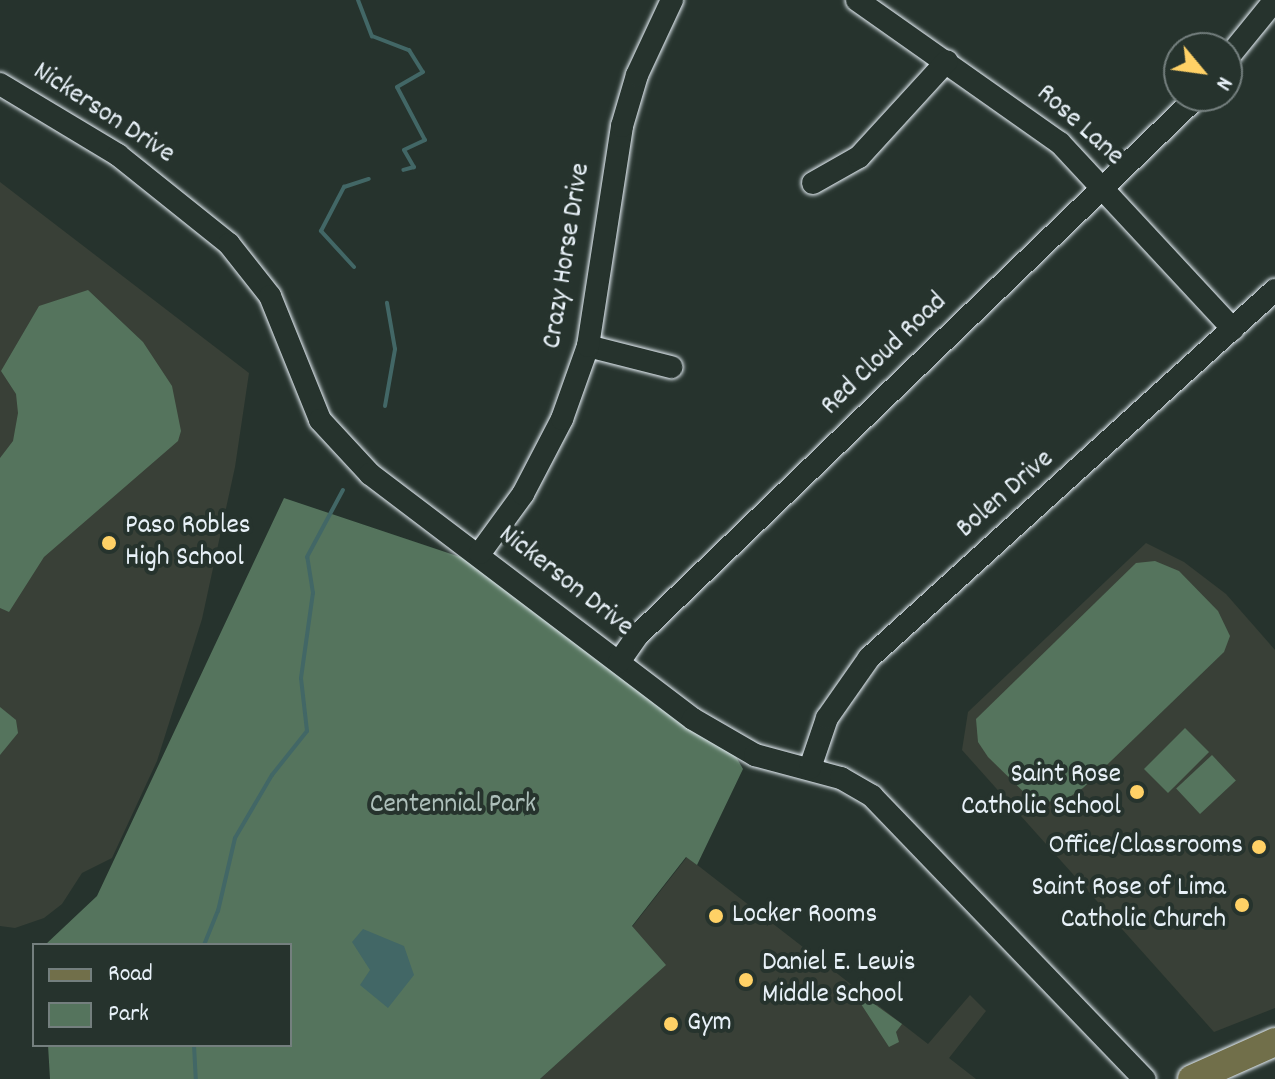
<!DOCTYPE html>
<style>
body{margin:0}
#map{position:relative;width:1275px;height:1079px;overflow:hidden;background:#26332d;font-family:Dekko,sans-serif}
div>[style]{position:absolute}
.built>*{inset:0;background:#394037}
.green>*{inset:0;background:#55745d;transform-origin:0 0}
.water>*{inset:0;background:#426766}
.stream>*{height:4px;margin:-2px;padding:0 2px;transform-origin:2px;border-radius:2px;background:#426766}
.roads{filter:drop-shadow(0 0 2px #e8f1f8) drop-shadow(0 0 2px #e8f1f8)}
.minor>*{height:22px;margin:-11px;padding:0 11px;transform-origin:11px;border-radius:11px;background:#26332d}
.major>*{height:28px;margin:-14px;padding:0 14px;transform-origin:14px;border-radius:14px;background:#716f4a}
.dots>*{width:22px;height:22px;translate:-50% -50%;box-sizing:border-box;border:4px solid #26332d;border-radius:50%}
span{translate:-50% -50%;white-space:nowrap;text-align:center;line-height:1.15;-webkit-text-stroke:8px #26332d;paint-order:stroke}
.street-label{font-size:28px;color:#e8f1f8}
.poi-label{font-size:28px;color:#e8f1f8}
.left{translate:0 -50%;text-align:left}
.right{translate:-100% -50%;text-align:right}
.park-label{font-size:28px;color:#adbfba}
.legend{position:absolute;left:32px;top:943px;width:260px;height:104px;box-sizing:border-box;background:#26332d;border:2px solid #747f7e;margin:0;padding:10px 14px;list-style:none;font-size:24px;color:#e8f1f8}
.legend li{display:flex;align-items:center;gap:16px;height:40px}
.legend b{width:40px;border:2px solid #747f7e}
.north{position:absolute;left:1163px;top:32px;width:80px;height:80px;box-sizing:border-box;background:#26332d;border:2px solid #747f7e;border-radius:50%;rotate:119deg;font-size:22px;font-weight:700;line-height:32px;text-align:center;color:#e8f1f8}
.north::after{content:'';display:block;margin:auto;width:28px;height:36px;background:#ffd166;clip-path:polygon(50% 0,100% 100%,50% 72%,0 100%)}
</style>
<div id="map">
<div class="built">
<i style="clip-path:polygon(0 182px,249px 373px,235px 467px,202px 619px,157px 761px,112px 858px,82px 873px,62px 904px,44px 918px,15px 928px,0 926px)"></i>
<i style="clip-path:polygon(1146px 543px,1184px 562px,1226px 594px,1275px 650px,1275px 1008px,1214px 1032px,962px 750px,968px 712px)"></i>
<i style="clip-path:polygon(687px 857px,928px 1044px,970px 995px,986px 1011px,949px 1058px,976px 1079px,540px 1079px,665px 965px,632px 927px)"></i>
</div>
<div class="green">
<i style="clip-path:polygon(88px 290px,143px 342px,172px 386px,181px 431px,178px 441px,44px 557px,9px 612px,0 608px,0 458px,13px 441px,18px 413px,16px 394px,1px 371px,39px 306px)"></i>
<i style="clip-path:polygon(284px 498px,505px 572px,727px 741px,743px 769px,697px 865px,686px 857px,632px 926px,666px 965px,540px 1079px,50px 1079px,48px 1045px,290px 1045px,290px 945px,45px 945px,97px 896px)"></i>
<i style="clip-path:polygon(1155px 561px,1179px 571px,1218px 611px,1230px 636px,1224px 652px,1083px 788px,1065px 800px,1035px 803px,988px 757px,978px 742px,976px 719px,1136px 563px)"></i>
<i style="clip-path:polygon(0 707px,16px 720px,18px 733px,0 755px)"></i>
<i style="left:1185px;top:728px;width:34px;height:58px;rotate:45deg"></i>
<i style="left:1212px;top:755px;width:35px;height:49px;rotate:47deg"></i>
<i style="clip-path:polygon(866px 998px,902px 1024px,896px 1032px,899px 1042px,889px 1047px,861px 1004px)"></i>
</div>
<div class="water">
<i style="clip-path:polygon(363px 929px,404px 946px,414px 975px,388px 1008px,360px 985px,370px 970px,352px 942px)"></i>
</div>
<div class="stream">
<i style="left:358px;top:0;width:39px;rotate:69deg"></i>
<i style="left:372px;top:36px;width:40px;rotate:21deg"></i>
<i style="left:409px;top:50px;width:26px;rotate:58deg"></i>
<i style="left:423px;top:72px;width:30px;rotate:150deg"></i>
<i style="left:397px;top:87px;width:60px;rotate:62.2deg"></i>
<i style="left:425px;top:140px;width:23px;rotate:155deg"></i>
<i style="left:404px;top:150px;width:20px;rotate:60deg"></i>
<i style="left:414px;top:167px;width:11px;rotate:165deg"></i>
<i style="left:354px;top:267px;width:49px;rotate:-132.5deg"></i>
<i style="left:321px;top:231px;width:50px;rotate:-62.4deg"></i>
<i style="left:344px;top:187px;width:26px;rotate:-18deg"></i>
<i style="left:385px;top:406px;width:58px;rotate:-80deg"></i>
<i style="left:395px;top:349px;width:47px;rotate:-99.9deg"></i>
<i style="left:204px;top:945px;width:37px;rotate:-68deg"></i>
<i style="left:218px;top:911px;width:75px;rotate:-76.9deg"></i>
<i style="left:235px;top:838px;width:73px;rotate:-59.6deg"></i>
<i style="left:272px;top:775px;width:56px;rotate:-51.5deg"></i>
<i style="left:307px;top:731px;width:53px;rotate:-96.5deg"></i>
<i style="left:301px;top:678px;width:86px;rotate:-82deg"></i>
<i style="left:313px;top:593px;width:36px;rotate:-99deg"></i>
<i style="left:307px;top:557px;width:76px;rotate:-61.8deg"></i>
<i style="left:194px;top:1045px;width:34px;rotate:87deg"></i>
</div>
<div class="roads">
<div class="minor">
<i style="left:857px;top:0;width:248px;rotate:35.2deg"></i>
<i style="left:1060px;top:143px;width:254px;rotate:47.1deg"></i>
<i style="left:1227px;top:59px;width:76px;rotate:-50.9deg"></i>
<i style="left:0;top:84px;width:138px;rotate:31deg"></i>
<i style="left:118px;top:155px;width:142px;rotate:38.7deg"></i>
<i style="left:229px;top:244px;width:66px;rotate:51.7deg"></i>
<i style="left:270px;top:296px;width:134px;rotate:68deg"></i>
<i style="left:320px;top:420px;width:74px;rotate:47.2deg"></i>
<i style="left:370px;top:474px;width:405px;rotate:37.2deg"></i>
<i style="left:693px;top:719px;width:72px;rotate:30.1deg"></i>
<i style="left:755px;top:755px;width:89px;rotate:15deg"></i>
<i style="left:841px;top:778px;width:36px;rotate:30deg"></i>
<i style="left:872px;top:796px;width:393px;rotate:46.1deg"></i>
<i style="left:813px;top:183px;width:53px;rotate:-29.5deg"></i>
<i style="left:859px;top:157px;width:130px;rotate:-47.5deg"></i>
<i style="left:588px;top:346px;width:86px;rotate:14.2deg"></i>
<i style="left:480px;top:553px;width:73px;rotate:-53.9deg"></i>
<i style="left:523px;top:494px;width:85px;rotate:-62.5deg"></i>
<i style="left:562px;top:419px;width:77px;rotate:-70.4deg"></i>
<i style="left:588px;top:346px;width:223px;rotate:-81.2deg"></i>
<i style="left:622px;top:126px;width:53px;rotate:-73.6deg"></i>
<i style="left:637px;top:75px;width:83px;rotate:-65deg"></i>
<i style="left:619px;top:662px;width:32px;rotate:-55deg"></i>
<i style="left:637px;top:636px;width:779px;rotate:-43.91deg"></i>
<i style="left:810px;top:768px;width:53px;rotate:-71.2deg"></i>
<i style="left:827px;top:718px;width:73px;rotate:-55deg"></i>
<i style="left:869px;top:658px;width:548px;rotate:-42.19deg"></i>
</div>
<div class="major">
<i style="left:1192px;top:1079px;width:91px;rotate:-24deg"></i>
</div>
</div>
<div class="dots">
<i style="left:109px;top:543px;background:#ffd166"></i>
<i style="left:1137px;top:792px;background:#ffd166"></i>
<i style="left:1259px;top:847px;background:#ffd166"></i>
<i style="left:1242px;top:905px;background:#ffd166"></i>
<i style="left:716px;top:916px;background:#ffd166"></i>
<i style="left:746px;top:980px;background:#ffd166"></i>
<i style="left:671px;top:1024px;background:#ffd166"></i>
</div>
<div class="street-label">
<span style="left:103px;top:114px;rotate:33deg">Nickerson Drive</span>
<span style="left:1079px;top:126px;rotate:42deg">Rose Lane</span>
<span style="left:568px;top:256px;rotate:-81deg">Crazy Horse Drive</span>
<span style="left:885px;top:355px;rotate:-44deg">Red Cloud Road</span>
<span style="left:1006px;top:495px;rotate:-41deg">Bolen Drive</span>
<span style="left:565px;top:582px;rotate:38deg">Nickerson Drive</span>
</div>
<div class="poi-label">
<span class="left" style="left:125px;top:543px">Paso Robles<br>High School</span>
<span class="right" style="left:1121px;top:792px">Saint Rose<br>Catholic School</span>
<span class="right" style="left:1243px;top:847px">Office/Classrooms</span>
<span class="right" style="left:1226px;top:905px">Saint Rose of Lima<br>Catholic Church</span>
<span class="left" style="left:732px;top:916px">Locker Rooms</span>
<span class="left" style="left:762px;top:980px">Daniel E. Lewis<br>Middle School</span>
<span class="left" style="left:687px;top:1024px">Gym</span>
</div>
<div class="park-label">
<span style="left:453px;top:806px">Centennial Park</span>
</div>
<ul class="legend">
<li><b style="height:10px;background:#716f4a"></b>Road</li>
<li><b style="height:22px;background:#55745d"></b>Park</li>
</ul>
<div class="north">N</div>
</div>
